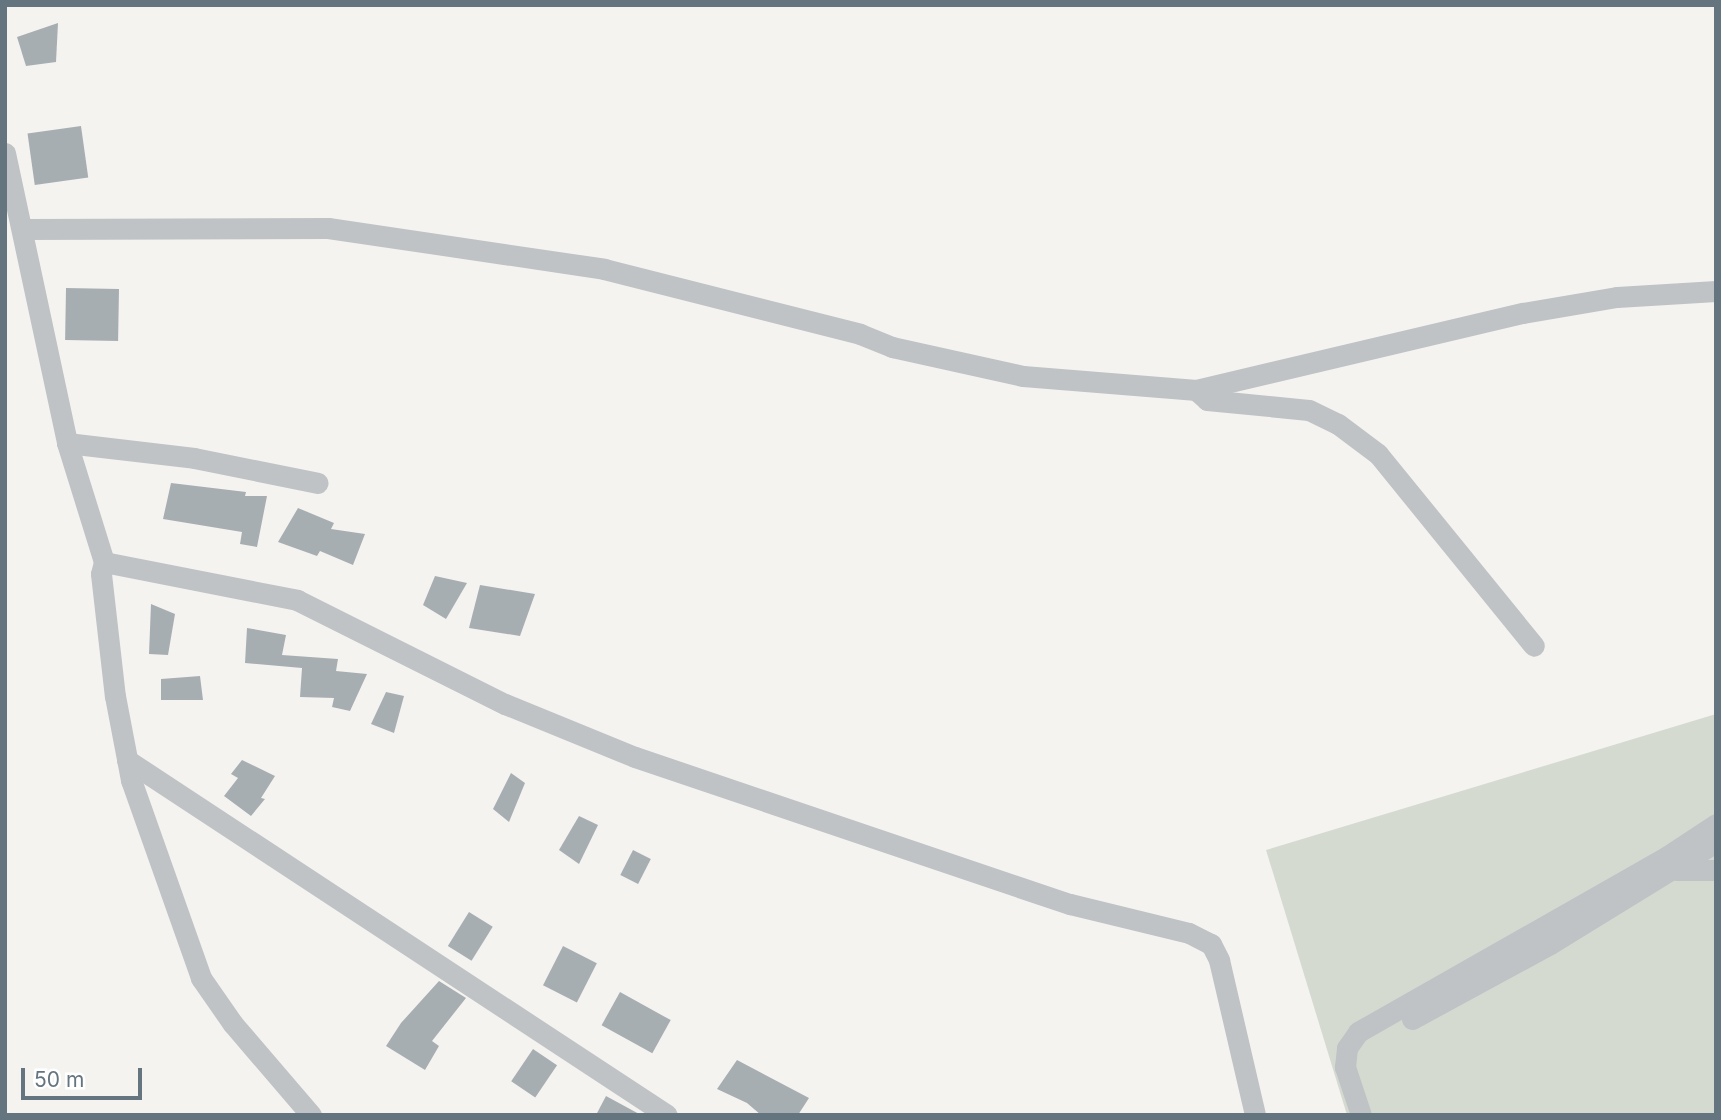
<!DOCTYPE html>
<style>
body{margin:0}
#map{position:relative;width:1721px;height:1120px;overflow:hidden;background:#f4f3f0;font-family:Inter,sans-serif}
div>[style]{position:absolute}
.green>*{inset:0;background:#d5dad1}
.building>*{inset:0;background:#a7aeb2;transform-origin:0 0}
.minor>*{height:21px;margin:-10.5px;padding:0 10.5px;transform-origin:10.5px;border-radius:10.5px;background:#bfc3c6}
span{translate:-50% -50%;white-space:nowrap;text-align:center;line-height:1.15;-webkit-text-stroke:7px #fff;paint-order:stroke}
.frame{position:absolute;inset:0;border:7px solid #65757f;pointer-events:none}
.scale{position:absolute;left:21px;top:1068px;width:121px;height:32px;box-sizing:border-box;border:4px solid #65757f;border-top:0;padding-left:9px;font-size:21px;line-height:24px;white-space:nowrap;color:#65757f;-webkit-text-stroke:5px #fff;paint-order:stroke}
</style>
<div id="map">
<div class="green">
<i style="clip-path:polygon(1716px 714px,1716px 1115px,1347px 1115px,1266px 850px)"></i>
</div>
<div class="building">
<i style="clip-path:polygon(58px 23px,56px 62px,26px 66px,17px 37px)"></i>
<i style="left:81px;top:126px;width:52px;height:54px;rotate:82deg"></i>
<i style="left:119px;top:289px;width:52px;height:53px;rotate:91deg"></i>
<i style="clip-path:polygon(171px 483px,246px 492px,245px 496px,267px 496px,257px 547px,240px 544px,242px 532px,163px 519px)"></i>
<i style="clip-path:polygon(298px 508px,334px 523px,331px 529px,365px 534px,353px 565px,320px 551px,317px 556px,278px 542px)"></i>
<i style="clip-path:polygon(435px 576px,467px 583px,446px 619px,423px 605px)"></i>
<i style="clip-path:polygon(480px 585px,535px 594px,520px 636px,469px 628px)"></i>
<i style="clip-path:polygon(151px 604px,175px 614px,168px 655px,149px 654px)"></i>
<i style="clip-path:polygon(247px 628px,286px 635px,282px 655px,338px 659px,336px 671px,367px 674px,350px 711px,332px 707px,334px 698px,300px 697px,302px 668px,245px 663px)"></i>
<i style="clip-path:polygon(200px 676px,203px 700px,161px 700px,161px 679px)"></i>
<i style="clip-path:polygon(386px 692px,404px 696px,394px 733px,371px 724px)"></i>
<i style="clip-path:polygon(242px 760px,275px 776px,261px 798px,265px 799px,251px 816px,224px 796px,238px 778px,231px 774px)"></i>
<i style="clip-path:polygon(511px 773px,525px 783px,509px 822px,493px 809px)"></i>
<i style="clip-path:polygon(579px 816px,598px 825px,579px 864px,559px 850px)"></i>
<i style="left:633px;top:850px;width:20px;height:28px;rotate:27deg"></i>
<i style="left:469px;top:912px;width:28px;height:40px;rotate:32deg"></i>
<i style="left:563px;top:946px;width:38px;height:44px;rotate:27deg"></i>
<i style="clip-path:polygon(439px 981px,466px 998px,432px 1041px,439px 1046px,425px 1070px,386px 1046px,401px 1023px)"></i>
<i style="left:620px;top:992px;width:58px;height:38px;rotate:29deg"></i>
<i style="left:533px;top:1049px;width:29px;height:39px;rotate:34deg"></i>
<i style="clip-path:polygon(737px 1060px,809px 1098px,798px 1115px,761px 1115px,747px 1103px,717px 1089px)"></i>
<i style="clip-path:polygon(606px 1096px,641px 1115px,596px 1115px)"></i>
</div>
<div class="minor">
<i style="left:5px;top:153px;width:297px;rotate:77.9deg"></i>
<i style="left:67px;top:443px;width:125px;rotate:72.7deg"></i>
<i style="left:104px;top:562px;width:12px;rotate:104deg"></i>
<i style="left:101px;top:574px;width:123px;rotate:83.5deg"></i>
<i style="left:115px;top:696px;width:86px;rotate:79.2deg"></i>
<i style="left:131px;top:780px;width:210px;rotate:70.5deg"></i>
<i style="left:201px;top:978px;width:56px;rotate:55.2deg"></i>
<i style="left:233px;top:1024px;width:120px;rotate:49.4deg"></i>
<i style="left:23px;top:229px;width:305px;rotate:-0.2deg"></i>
<i style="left:328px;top:228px;width:279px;rotate:8.4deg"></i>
<i style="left:604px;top:269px;width:264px;rotate:14.2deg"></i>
<i style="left:860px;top:334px;width:35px;rotate:22deg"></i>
<i style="left:892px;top:347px;width:134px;rotate:12.5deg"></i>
<i style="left:1023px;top:376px;width:174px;rotate:4.6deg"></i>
<i style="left:1196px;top:390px;width:336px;rotate:-13.3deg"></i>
<i style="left:1523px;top:313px;width:95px;rotate:-9.7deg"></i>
<i style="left:1617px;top:297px;width:99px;rotate:-3.5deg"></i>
<i style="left:1196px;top:390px;width:15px;rotate:42deg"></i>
<i style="left:1207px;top:400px;width:102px;rotate:5.6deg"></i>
<i style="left:1309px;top:410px;width:32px;rotate:26deg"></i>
<i style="left:1338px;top:424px;width:50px;rotate:36.9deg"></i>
<i style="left:1378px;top:454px;width:247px;rotate:50.9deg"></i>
<i style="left:67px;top:443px;width:128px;rotate:6.7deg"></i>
<i style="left:194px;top:458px;width:126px;rotate:11.4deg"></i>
<i style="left:104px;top:562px;width:197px;rotate:11.1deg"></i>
<i style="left:297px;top:600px;width:233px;rotate:26.6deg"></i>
<i style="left:505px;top:704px;width:140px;rotate:22.2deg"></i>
<i style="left:635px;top:757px;width:459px;rotate:18.7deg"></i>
<i style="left:1070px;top:904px;width:122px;rotate:13.7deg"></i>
<i style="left:1189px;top:933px;width:25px;rotate:27deg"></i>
<i style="left:1211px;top:944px;width:18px;rotate:63deg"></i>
<i style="left:1219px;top:960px;width:159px;rotate:76.9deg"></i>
<i style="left:127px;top:760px;width:646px;rotate:33.32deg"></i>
<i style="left:1676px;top:870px;width:40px"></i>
<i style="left:1412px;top:1019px;width:157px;rotate:-28.5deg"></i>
<i style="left:1550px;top:944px;width:195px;rotate:-31.6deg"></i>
<i style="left:1361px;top:1115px;width:51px;rotate:-108.4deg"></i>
<i style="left:1345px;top:1067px;width:19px;rotate:-84deg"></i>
<i style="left:1347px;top:1048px;width:19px;rotate:-55deg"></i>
<i style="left:1358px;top:1032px;width:354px;rotate:-29.6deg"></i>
<i style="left:1666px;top:857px;width:60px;rotate:-33.4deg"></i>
</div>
<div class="frame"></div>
<div class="scale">50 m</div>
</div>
